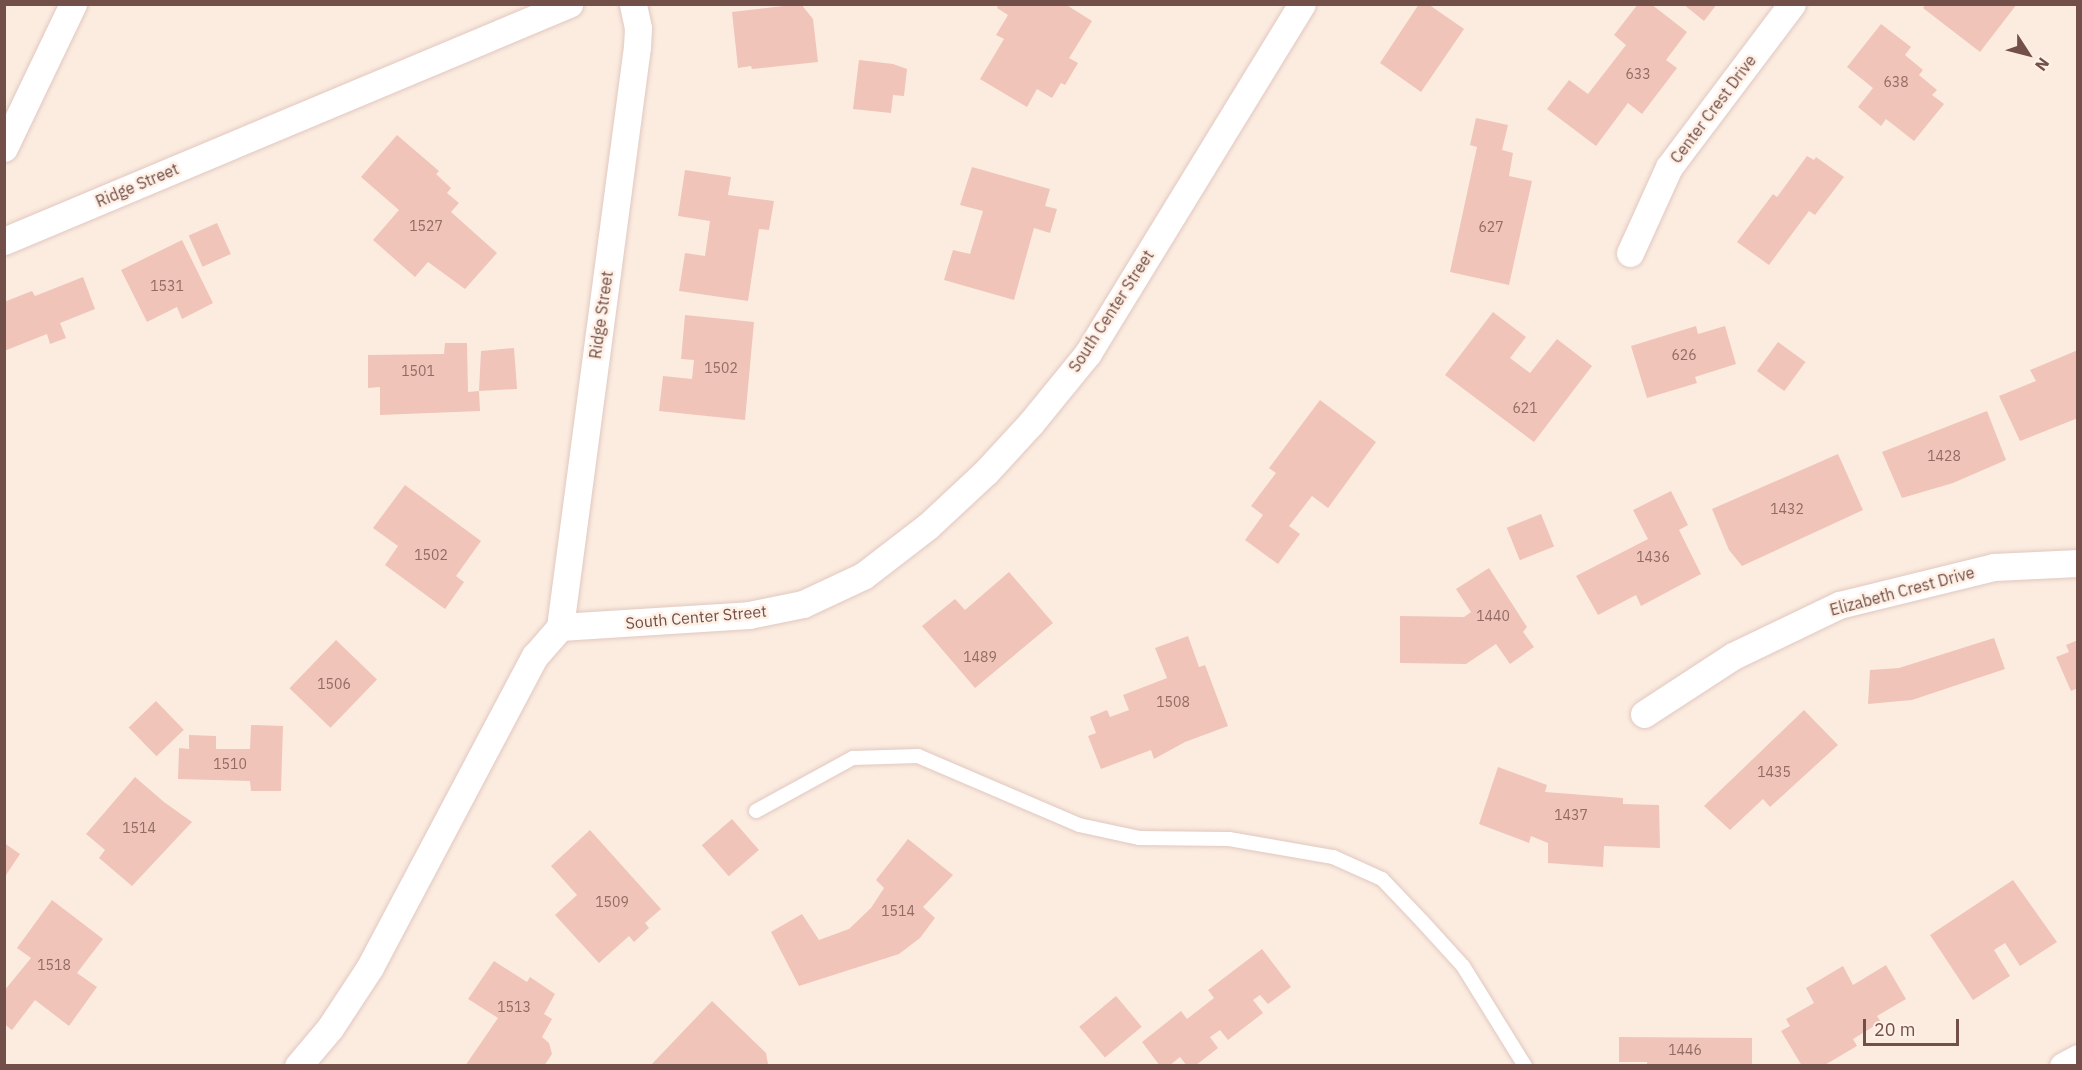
<!DOCTYPE html>
<style>
body{margin:0}
#map{position:relative;width:2082px;height:1070px;overflow:hidden;background:#fcece0;font-family:"IBM Plex Sans",sans-serif}
div>[style]{position:absolute}
.building>*{inset:0;background:#f0c4b8;transform-origin:0 0}
.roads{filter:drop-shadow(0 0 2px #e1c8c0) drop-shadow(0 0 2px #e1c8c0)}
.service>*{height:14px;margin:-7px;padding:0 7px;transform-origin:7px;border-radius:7px;background:#fff}
.minor>*{height:27px;margin:-13.5px;padding:0 13.5px;transform-origin:13.5px;border-radius:13.5px;background:#fff}
span{translate:-50% -50%;white-space:nowrap;text-align:center;line-height:1.15;-webkit-text-stroke:5px #fff0e6;paint-order:stroke}
.number-label{font-size:14px;color:#926c64}
.number-label span{-webkit-text-stroke-width:0}
.street-label{font-size:16px;color:#724f48}
.frame{position:absolute;inset:0;border:6px solid #724f48;pointer-events:none}
.north{position:absolute;left:1998px;top:24px;width:60px;height:60px;-webkit-text-stroke:4px #fff0e6;paint-order:stroke;rotate:126deg;font-size:16px;font-weight:700;line-height:24px;text-align:center;color:#724f48}
.north::after{content:'';display:block;margin:auto;width:21px;height:27px;background:#724f48;clip-path:polygon(50% 0,100% 100%,50% 72%,0 100%)}
.scale{position:absolute;left:1863px;top:1019px;width:96px;height:27px;box-sizing:border-box;border:3px solid #724f48;border-top:0;padding-left:8px;font-size:18px;line-height:21px;white-space:nowrap;color:#724f48;-webkit-text-stroke:4px #fff0e6;paint-order:stroke}
</style>
<div id="map">
<div class="building">
<i style="clip-path:polygon(801px 4px,813px 19px,818px 62px,752px 69px,751px 66px,738px 68px,732px 12px)"></i>
<i style="clip-path:polygon(999px 4px,1065px 4px,1092px 21px,1069px 58px,1078px 63px,1065px 85px,1061px 83px,1052px 98px,1037px 89px,1027px 107px,980px 79px,1004px 39px,996px 35px,1008px 15px,997px 8px)"></i>
<i style="clip-path:polygon(1419px 4px,1428px 4px,1464px 29px,1421px 92px,1380px 63px)"></i>
<i style="clip-path:polygon(1638px 4px,1651px 4px,1687px 32px,1666px 60px,1677px 68px,1642px 114px,1628px 103px,1596px 146px,1547px 109px,1569px 80px,1588px 94px,1626px 45px,1614px 35px)"></i>
<i style="clip-path:polygon(1683px 4px,1717px 4px,1704px 21px)"></i>
<i style="clip-path:polygon(1926px 4px,2017px 4px,1980px 52px,1923px 8px)"></i>
<i style="clip-path:polygon(1881px 24px,1911px 47px,1905px 55px,1923px 70px,1919px 75px,1937px 90px,1932px 95px,1944px 104px,1914px 141px,1886px 119px,1881px 126px,1858px 107px,1873px 88px,1847px 67px)"></i>
<i style="clip-path:polygon(859px 60px,893px 64px,907px 69px,904px 96px,893px 95px,891px 113px,853px 109px)"></i>
<i style="clip-path:polygon(1476px 118px,1508px 125px,1502px 150px,1513px 153px,1509px 176px,1532px 181px,1509px 285px,1450px 272px,1477px 147px,1470px 145px)"></i>
<i style="clip-path:polygon(397px 135px,439px 171px,436px 174px,451px 188px,447px 193px,459px 203px,451px 212px,497px 253px,465px 289px,428px 262px,415px 277px,373px 240px,399px 210px,361px 177px)"></i>
<i style="clip-path:polygon(1807px 156px,1814px 160px,1816px 157px,1844px 177px,1815px 215px,1809px 211px,1769px 265px,1737px 242px,1773px 194px,1777px 197px)"></i>
<i style="clip-path:polygon(972px 167px,1050px 189px,1045px 206px,1057px 209px,1050px 233px,1034px 228px,1014px 300px,944px 280px,953px 250px,970px 254px,983px 211px,960px 205px)"></i>
<i style="clip-path:polygon(685px 170px,731px 177px,728px 195px,774px 201px,769px 230px,759px 229px,748px 301px,679px 291px,685px 253px,705px 256px,710px 221px,678px 216px)"></i>
<i style="left:217px;top:223px;width:34px;height:31px;rotate:66deg"></i>
<i style="clip-path:polygon(182px 240px,213px 303px,182px 319px,177px 307px,147px 322px,121px 270px)"></i>
<i style="clip-path:polygon(83px 277px,95px 309px,60px 323px,66px 338px,50px 344px,47px 334px,4px 351px,4px 302px,32px 291px,35px 296px)"></i>
<i style="clip-path:polygon(1493px 312px,1526px 337px,1510px 358px,1530px 373px,1557px 339px,1592px 366px,1534px 442px,1445px 375px)"></i>
<i style="clip-path:polygon(685px 315px,754px 322px,745px 420px,659px 411px,663px 376px,692px 379px,694px 360px,681px 359px)"></i>
<i style="clip-path:polygon(1696px 326px,1698px 334px,1725px 326px,1736px 364px,1695px 377px,1697px 383px,1647px 398px,1631px 346px)"></i>
<i style="left:1778px;top:342px;width:34px;height:36px;rotate:36deg"></i>
<i style="clip-path:polygon(445px 343px,467px 343px,468px 392px,479px 391px,480px 411px,380px 415px,380px 387px,368px 388px,368px 355px,444px 354px)"></i>
<i style="clip-path:polygon(514px 348px,517px 389px,479px 391px,481px 351px)"></i>
<i style="clip-path:polygon(2078px 350px,2078px 418px,2020px 441px,1999px 396px,2036px 381px,2030px 370px)"></i>
<i style="clip-path:polygon(1320px 400px,1376px 442px,1328px 508px,1312px 496px,1289px 526px,1300px 534px,1278px 564px,1245px 540px,1263px 515px,1251px 506px,1276px 473px,1269px 468px)"></i>
<i style="clip-path:polygon(1987px 411px,2006px 460px,1953px 483px,1902px 498px,1882px 452px)"></i>
<i style="clip-path:polygon(1838px 454px,1863px 510px,1742px 566px,1729px 550px,1712px 509px)"></i>
<i style="clip-path:polygon(405px 485px,481px 541px,456px 576px,464px 582px,445px 609px,385px 565px,398px 546px,373px 528px)"></i>
<i style="clip-path:polygon(1671px 491px,1688px 525px,1679px 530px,1701px 574px,1641px 606px,1636px 595px,1598px 615px,1576px 576px,1648px 539px,1633px 510px)"></i>
<i style="left:1541px;top:514px;width:35px;height:37px;rotate:68deg"></i>
<i style="clip-path:polygon(1489px 568px,1527px 627px,1523px 632px,1534px 647px,1510px 664px,1496px 644px,1466px 664px,1400px 663px,1400px 616px,1464px 617px,1471px 612px,1456px 589px)"></i>
<i style="clip-path:polygon(1009px 572px,1053px 623px,975px 688px,922px 626px,955px 599px,965px 610px)"></i>
<i style="clip-path:polygon(1188px 636px,1199px 667px,1205px 665px,1228px 726px,1185px 742px,1154px 759px,1151px 750px,1101px 769px,1088px 736px,1096px 733px,1090px 717px,1107px 710px,1110px 717px,1129px 710px,1123px 695px,1167px 678px,1155px 648px)"></i>
<i style="clip-path:polygon(1994px 638px,2005px 669px,1912px 700px,1868px 704px,1870px 670px,1899px 668px)"></i>
<i style="left:336px;top:640px;width:57px;height:67px;rotate:44deg"></i>
<i style="clip-path:polygon(2078px 640px,2078px 688px,2071px 691px,2056px 657px,2069px 652px,2066px 645px)"></i>
<i style="left:156px;top:701px;width:40px;height:38px;rotate:46deg"></i>
<i style="clip-path:polygon(1804px 710px,1838px 745px,1770px 807px,1763px 799px,1730px 830px,1704px 806px)"></i>
<i style="clip-path:polygon(251px 725px,283px 726px,281px 791px,251px 791px,250px 781px,178px 779px,179px 748px,189px 749px,189px 735px,216px 736px,216px 749px,250px 749px)"></i>
<i style="clip-path:polygon(1498px 767px,1547px 785px,1545px 792px,1623px 798px,1623px 804px,1659px 805px,1660px 848px,1604px 846px,1603px 867px,1548px 863px,1548px 843px,1531px 836px,1529px 843px,1479px 824px)"></i>
<i style="clip-path:polygon(135px 777px,164px 802px,192px 822px,132px 886px,99px 858px,105px 850px,86px 834px)"></i>
<i style="left:732px;top:819px;width:41px;height:40px;rotate:49deg"></i>
<i style="clip-path:polygon(590px 830px,661px 909px,645px 923px,649px 928px,634px 942px,629px 936px,599px 963px,555px 915px,577px 895px,551px 866px)"></i>
<i style="clip-path:polygon(908px 839px,953px 875px,923px 907px,935px 918px,920px 938px,899px 954px,799px 986px,771px 932px,802px 914px,819px 940px,849px 929px,871px 908px,884px 888px,876px 880px)"></i>
<i style="clip-path:polygon(4px 843px,20px 854px,4px 878px)"></i>
<i style="clip-path:polygon(2013px 880px,2057px 942px,2020px 966px,2005px 943px,1994px 950px,2010px 976px,1973px 1000px,1930px 935px)"></i>
<i style="clip-path:polygon(52px 900px,103px 939px,77px 973px,97px 987px,69px 1026px,35px 1000px,12px 1030px,4px 1024px,4px 991px,31px 958px,17px 948px)"></i>
<i style="clip-path:polygon(1262px 949px,1291px 987px,1268px 1004px,1260px 995px,1253px 1000px,1263px 1013px,1228px 1040px,1220px 1030px,1210px 1037px,1218px 1048px,1195px 1066px,1187px 1066px,1180px 1057px,1169px 1066px,1160px 1066px,1142px 1042px,1181px 1011px,1187px 1019px,1214px 998px,1208px 990px)"></i>
<i style="clip-path:polygon(494px 961px,527px 982px,530px 977px,555px 994px,544px 1014px,552px 1019px,542px 1037px,549px 1043px,552px 1054px,544px 1066px,465px 1066px,498px 1018px,468px 999px)"></i>
<i style="clip-path:polygon(1886px 965px,1906px 999px,1877px 1016px,1881px 1022px,1853px 1039px,1857px 1046px,1823px 1066px,1802px 1066px,1781px 1031px,1790px 1026px,1786px 1019px,1814px 1003px,1806px 988px,1843px 966px,1853px 985px)"></i>
<i style="left:1116px;top:996px;width:40px;height:48px;rotate:50deg"></i>
<i style="clip-path:polygon(712px 1001px,766px 1053px,768px 1064px,650px 1066px)"></i>
<i style="clip-path:polygon(1619px 1037px,1752px 1038px,1752px 1066px,1647px 1066px,1647px 1062px,1619px 1062px)"></i>
</div>
<div class="roads">
<div class="service">
<i style="left:756px;top:811px;width:111px;rotate:-28.7deg"></i>
<i style="left:853px;top:758px;width:65px;rotate:-1.8deg"></i>
<i style="left:918px;top:756px;width:175px;rotate:23.2deg"></i>
<i style="left:1079px;top:825px;width:61px;rotate:12.2deg"></i>
<i style="left:1139px;top:838px;width:90px;rotate:0.6deg"></i>
<i style="left:1229px;top:839px;width:106px;rotate:9.8deg"></i>
<i style="left:1333px;top:857px;width:54px;rotate:24.2deg"></i>
<i style="left:1382px;top:879px;width:58px;rotate:46.4deg"></i>
<i style="left:1422px;top:921px;width:61px;rotate:47.7deg"></i>
<i style="left:1463px;top:966px;width:118px;rotate:58.2deg"></i>
</div>
<div class="minor">
<i style="left:4px;top:148px;width:160px;rotate:-64.4deg"></i>
<i style="left:4px;top:241px;width:613px;rotate:-22.76deg"></i>
<i style="left:1630px;top:253px;width:94px;rotate:-65.6deg"></i>
<i style="left:1669px;top:167px;width:204px;rotate:-53deg"></i>
<i style="left:560px;top:627px;width:585px;rotate:-82.44deg"></i>
<i style="left:637px;top:47px;width:19px;rotate:-87deg"></i>
<i style="left:638px;top:28px;width:25px;rotate:-102deg"></i>
<i style="left:1644px;top:714px;width:106px;rotate:-33.1deg"></i>
<i style="left:1733px;top:656px;width:118px;rotate:-25.7deg"></i>
<i style="left:1839px;top:605px;width:160px;rotate:-13.8deg"></i>
<i style="left:1994px;top:567px;width:84px;rotate:-2.7deg"></i>
<i style="left:298px;top:1066px;width:50px;rotate:-49.9deg"></i>
<i style="left:330px;top:1028px;width:73px;rotate:-56.7deg"></i>
<i style="left:370px;top:967px;width:352px;rotate:-62.1deg"></i>
<i style="left:535px;top:656px;width:38px;rotate:-49deg"></i>
<i style="left:560px;top:627px;width:189px;rotate:-3.6deg"></i>
<i style="left:749px;top:615px;width:55px;rotate:-11.5deg"></i>
<i style="left:803px;top:604px;width:66px;rotate:-25deg"></i>
<i style="left:863px;top:576px;width:82px;rotate:-37.6deg"></i>
<i style="left:928px;top:526px;width:79px;rotate:-43deg"></i>
<i style="left:986px;top:472px;width:67px;rotate:-47.4deg"></i>
<i style="left:1031px;top:423px;width:90px;rotate:-50.8deg"></i>
<i style="left:1088px;top:353px;width:409px;rotate:-58.5deg"></i>
<i style="left:2063px;top:1066px;width:17px;rotate:-28deg"></i>
</div>
</div>
<div class="number-label">
<span style="left:1638px;top:74px">633</span>
<span style="left:1896px;top:82px">638</span>
<span style="left:426px;top:226px">1527</span>
<span style="left:1491px;top:227px">627</span>
<span style="left:167px;top:286px">1531</span>
<span style="left:1684px;top:355px">626</span>
<span style="left:721px;top:368px">1502</span>
<span style="left:418px;top:371px">1501</span>
<span style="left:1525px;top:408px">621</span>
<span style="left:1944px;top:456px">1428</span>
<span style="left:1787px;top:509px">1432</span>
<span style="left:431px;top:555px">1502</span>
<span style="left:1653px;top:557px">1436</span>
<span style="left:1493px;top:616px">1440</span>
<span style="left:980px;top:657px">1489</span>
<span style="left:334px;top:684px">1506</span>
<span style="left:1173px;top:702px">1508</span>
<span style="left:230px;top:764px">1510</span>
<span style="left:1774px;top:772px">1435</span>
<span style="left:1571px;top:815px">1437</span>
<span style="left:139px;top:828px">1514</span>
<span style="left:612px;top:902px">1509</span>
<span style="left:898px;top:911px">1514</span>
<span style="left:54px;top:965px">1518</span>
<span style="left:514px;top:1007px">1513</span>
<span style="left:1685px;top:1050px">1446</span>
</div>
<div class="street-label">
<span style="left:1713px;top:109px;rotate:-53deg">Center Crest Drive</span>
<span style="left:137px;top:185px;rotate:-23deg">Ridge Street</span>
<span style="left:1111px;top:311px;rotate:-57deg">South Center Street</span>
<span style="left:601px;top:315px;rotate:-82deg">Ridge Street</span>
<span style="left:1902px;top:591px;rotate:-15deg">Elizabeth Crest Drive</span>
<span style="left:696px;top:617px;rotate:-5deg">South Center Street</span>
</div>
<div class="frame"></div>
<div class="north">N</div>
<div class="scale">20 m</div>
</div>
